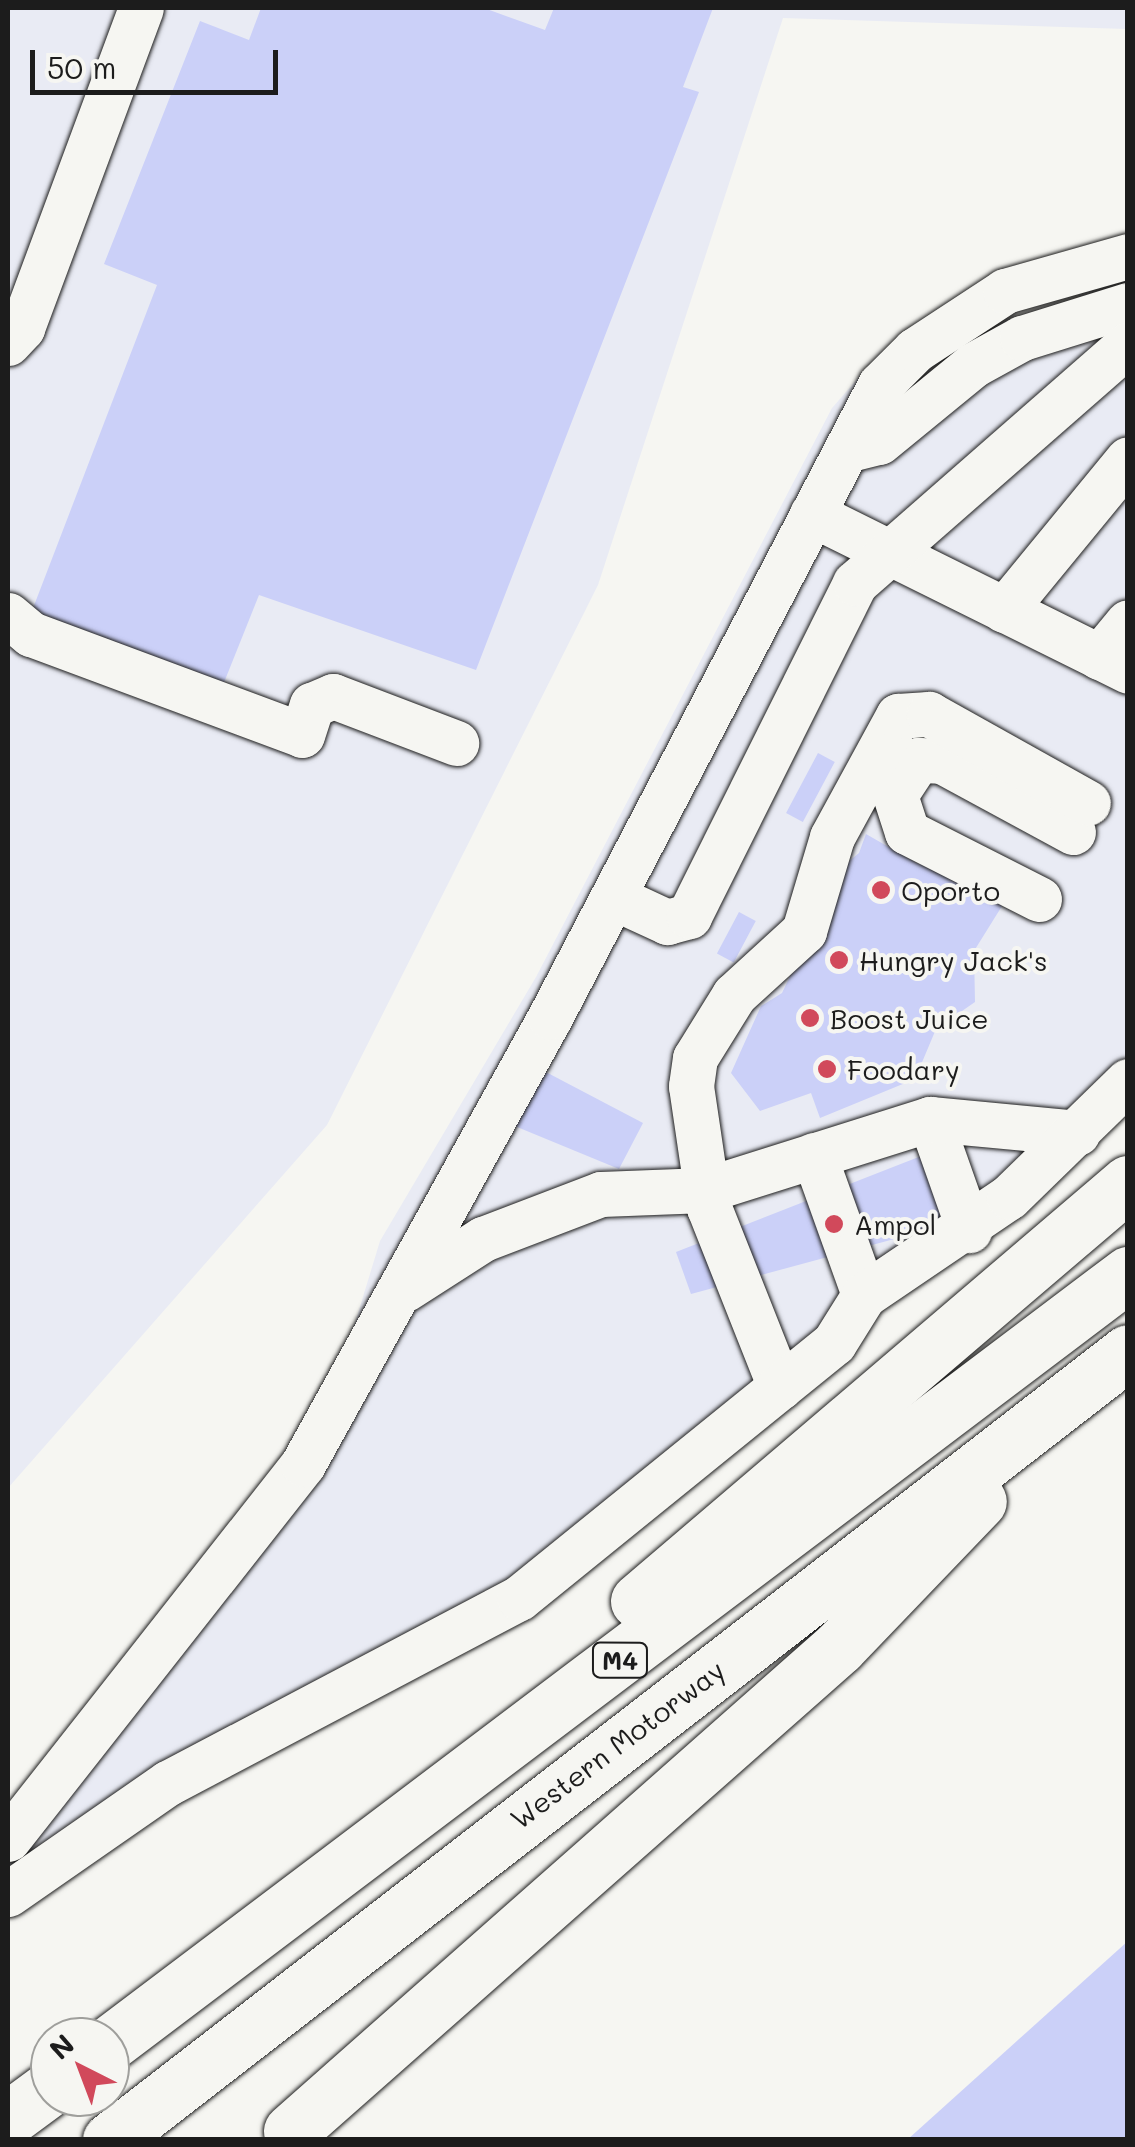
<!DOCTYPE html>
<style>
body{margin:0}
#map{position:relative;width:1135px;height:2147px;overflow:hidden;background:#f6f6f2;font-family:Mali,sans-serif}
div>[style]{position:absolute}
.built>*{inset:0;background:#e9ebf4}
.building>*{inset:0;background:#cbd0f8;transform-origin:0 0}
.roads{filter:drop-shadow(0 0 2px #1c1c1c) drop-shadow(0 0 2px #1c1c1c)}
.minor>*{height:45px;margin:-22.5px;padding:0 22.5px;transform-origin:22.5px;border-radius:22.5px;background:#f6f6f2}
.highway>*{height:55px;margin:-27.5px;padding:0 27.5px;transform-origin:27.5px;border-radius:27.5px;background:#f6f6f2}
.dots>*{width:28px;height:28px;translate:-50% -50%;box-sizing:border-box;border:5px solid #f6f6f2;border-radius:50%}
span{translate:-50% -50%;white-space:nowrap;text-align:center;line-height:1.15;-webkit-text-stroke:8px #f6f6f2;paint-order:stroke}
.shield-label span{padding:2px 8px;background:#f6f6f2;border:2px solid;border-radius:8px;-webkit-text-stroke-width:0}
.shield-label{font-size:25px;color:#1c1c1c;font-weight:700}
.poi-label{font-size:28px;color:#1c1c1c}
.left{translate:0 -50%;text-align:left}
.street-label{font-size:28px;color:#1c1c1c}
.frame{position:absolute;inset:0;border:10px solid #1c1c1c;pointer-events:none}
.north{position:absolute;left:30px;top:2017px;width:100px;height:100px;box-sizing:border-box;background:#f6f6f2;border:2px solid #9f9f9c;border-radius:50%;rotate:318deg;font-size:28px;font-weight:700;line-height:40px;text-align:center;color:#1c1c1c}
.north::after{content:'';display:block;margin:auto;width:35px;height:45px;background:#d1495b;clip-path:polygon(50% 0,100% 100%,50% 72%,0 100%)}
.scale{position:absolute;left:30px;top:50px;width:248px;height:45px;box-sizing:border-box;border:5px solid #1c1c1c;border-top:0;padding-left:12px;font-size:30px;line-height:35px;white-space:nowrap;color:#1c1c1c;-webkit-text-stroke:8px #f6f6f2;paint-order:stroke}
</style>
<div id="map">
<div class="built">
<i style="clip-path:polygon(8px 8px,1127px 8px,1127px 29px,783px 18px,598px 585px,327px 1125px,8px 1488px)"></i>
<i style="clip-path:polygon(1127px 288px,1127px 1101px,532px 1598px,264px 1742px,8px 1910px,8px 1809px,292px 1452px,348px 1346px,380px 1241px,536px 977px,832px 408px,880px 353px,936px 371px)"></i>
</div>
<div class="building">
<i style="clip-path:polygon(261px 8px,484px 8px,545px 30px,554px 8px,713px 8px,683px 87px,699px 92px,476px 670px,259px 595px,221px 690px,30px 616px,157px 285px,104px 264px,200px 21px,249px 40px)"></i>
<i style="left:818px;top:753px;width:19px;height:68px;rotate:28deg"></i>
<i style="clip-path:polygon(866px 834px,920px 865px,928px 849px,1012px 890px,974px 951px,975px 1002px,936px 1029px,915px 1079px,820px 1118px,811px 1093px,760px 1111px,731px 1073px,761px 1006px,782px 993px,793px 970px,807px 896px,859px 853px)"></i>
<i style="left:739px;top:912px;width:19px;height:47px;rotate:28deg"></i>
<i style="clip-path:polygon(523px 1060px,643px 1123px,619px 1169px,495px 1118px)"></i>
<i style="clip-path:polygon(934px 1151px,957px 1222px,691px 1294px,676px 1252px)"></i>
<i style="clip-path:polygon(1128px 1941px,1128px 2140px,907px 2140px)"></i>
</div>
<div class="roads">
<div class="minor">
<i style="left:8px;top:343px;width:21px;rotate:-47deg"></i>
<i style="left:22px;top:328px;width:341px;rotate:-69.6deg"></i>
<i style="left:846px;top:450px;width:34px;rotate:-14deg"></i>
<i style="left:879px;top:442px;width:122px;rotate:-39.3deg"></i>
<i style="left:973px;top:365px;width:56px;rotate:-28.9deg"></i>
<i style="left:1022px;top:338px;width:111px;rotate:-17.3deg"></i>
<i style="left:812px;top:514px;width:353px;rotate:26.4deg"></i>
<i style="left:1004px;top:610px;width:195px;rotate:-50.6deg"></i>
<i style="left:8px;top:615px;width:30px;rotate:40deg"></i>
<i style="left:31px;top:634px;width:289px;rotate:20.4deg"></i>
<i style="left:302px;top:735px;width:32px;rotate:-72deg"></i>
<i style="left:312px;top:705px;width:23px;rotate:-23deg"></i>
<i style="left:333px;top:696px;width:132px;rotate:20.9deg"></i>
<i style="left:1099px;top:657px;width:45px;rotate:-50.4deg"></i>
<i style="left:613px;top:897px;width:60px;rotate:24.8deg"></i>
<i style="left:667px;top:922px;width:23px;rotate:-15deg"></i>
<i style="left:689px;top:916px;width:372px;rotate:-63.5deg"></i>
<i style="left:855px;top:583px;width:363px;rotate:-41.2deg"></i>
<i style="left:1039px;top:899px;width:148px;rotate:-153.1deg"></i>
<i style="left:907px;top:832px;width:39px;rotate:-108deg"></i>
<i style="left:895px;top:795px;width:42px;rotate:-56.7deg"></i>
<i style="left:918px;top:760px;width:24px;rotate:2deg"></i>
<i style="left:942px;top:761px;width:149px;rotate:28.5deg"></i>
<i style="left:930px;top:1119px;width:118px;rotate:70.6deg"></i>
<i style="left:814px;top:1155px;width:149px;rotate:70.3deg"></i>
<i style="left:405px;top:1289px;width:93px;rotate:-32.7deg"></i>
<i style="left:483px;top:1239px;width:126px;rotate:-20.9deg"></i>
<i style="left:601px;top:1194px;width:104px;rotate:-2.2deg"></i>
<i style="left:705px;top:1190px;width:236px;rotate:-17.5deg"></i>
<i style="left:930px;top:1119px;width:148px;rotate:5.4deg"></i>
<i style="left:780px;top:1387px;width:193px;rotate:-111.6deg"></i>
<i style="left:709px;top:1208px;width:123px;rotate:-98.4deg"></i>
<i style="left:691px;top:1086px;width:28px;rotate:-82deg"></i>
<i style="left:695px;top:1058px;width:74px;rotate:-58.2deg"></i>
<i style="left:734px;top:995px;width:95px;rotate:-42.4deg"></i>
<i style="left:804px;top:931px;width:98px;rotate:-73.4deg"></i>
<i style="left:832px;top:837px;width:138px;rotate:-61.4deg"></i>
<i style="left:898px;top:716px;width:31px;rotate:-4deg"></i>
<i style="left:929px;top:714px;width:182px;rotate:29.2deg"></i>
<i style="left:8px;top:1839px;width:477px;rotate:-51.8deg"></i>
<i style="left:303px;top:1464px;width:511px;rotate:-61.08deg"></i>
<i style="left:550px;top:1017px;width:713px;rotate:-62.43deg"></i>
<i style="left:880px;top:385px;width:49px;rotate:-45deg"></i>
<i style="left:915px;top:350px;width:108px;rotate:-33.2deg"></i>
<i style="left:1005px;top:291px;width:128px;rotate:-15.9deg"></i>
<i style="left:8px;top:1894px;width:195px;rotate:-34.8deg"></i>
<i style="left:168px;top:1783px;width:397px;rotate:-27.8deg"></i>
<i style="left:519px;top:1598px;width:405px;rotate:-39deg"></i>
<i style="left:834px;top:1343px;width:57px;rotate:-58deg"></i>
<i style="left:864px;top:1295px;width:175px;rotate:-34.1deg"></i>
<i style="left:1009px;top:1197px;width:166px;rotate:-44.3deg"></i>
</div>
<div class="highway">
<i style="left:638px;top:1601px;width:644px;rotate:-40.47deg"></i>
<i style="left:110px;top:2043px;width:1276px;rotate:-37.07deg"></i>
<i style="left:8px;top:2119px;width:52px;rotate:-36.4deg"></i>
<i style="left:291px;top:2131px;width:731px;rotate:-41.45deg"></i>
<i style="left:839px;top:1647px;width:202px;rotate:-46.2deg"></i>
<i style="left:110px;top:2140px;width:1287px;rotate:-37.74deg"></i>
</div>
</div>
<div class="dots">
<i style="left:881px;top:890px;background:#d1495b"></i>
<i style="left:839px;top:960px;background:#d1495b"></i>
<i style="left:810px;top:1018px;background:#d1495b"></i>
<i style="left:827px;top:1069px;background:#d1495b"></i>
<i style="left:834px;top:1224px;background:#d1495b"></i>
</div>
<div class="shield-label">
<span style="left:620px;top:1660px">M4</span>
</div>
<div class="poi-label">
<span class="left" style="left:901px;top:890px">Oporto</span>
<span class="left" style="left:859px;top:960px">Hungry Jack's</span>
<span class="left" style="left:830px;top:1018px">Boost Juice</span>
<span class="left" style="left:847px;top:1069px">Foodary</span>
<span class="left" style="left:854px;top:1224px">Ampol</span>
</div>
<div class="street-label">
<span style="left:617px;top:1744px;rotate:-37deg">Western Motorway</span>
</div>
<div class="frame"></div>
<div class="north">N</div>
<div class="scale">50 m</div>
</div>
